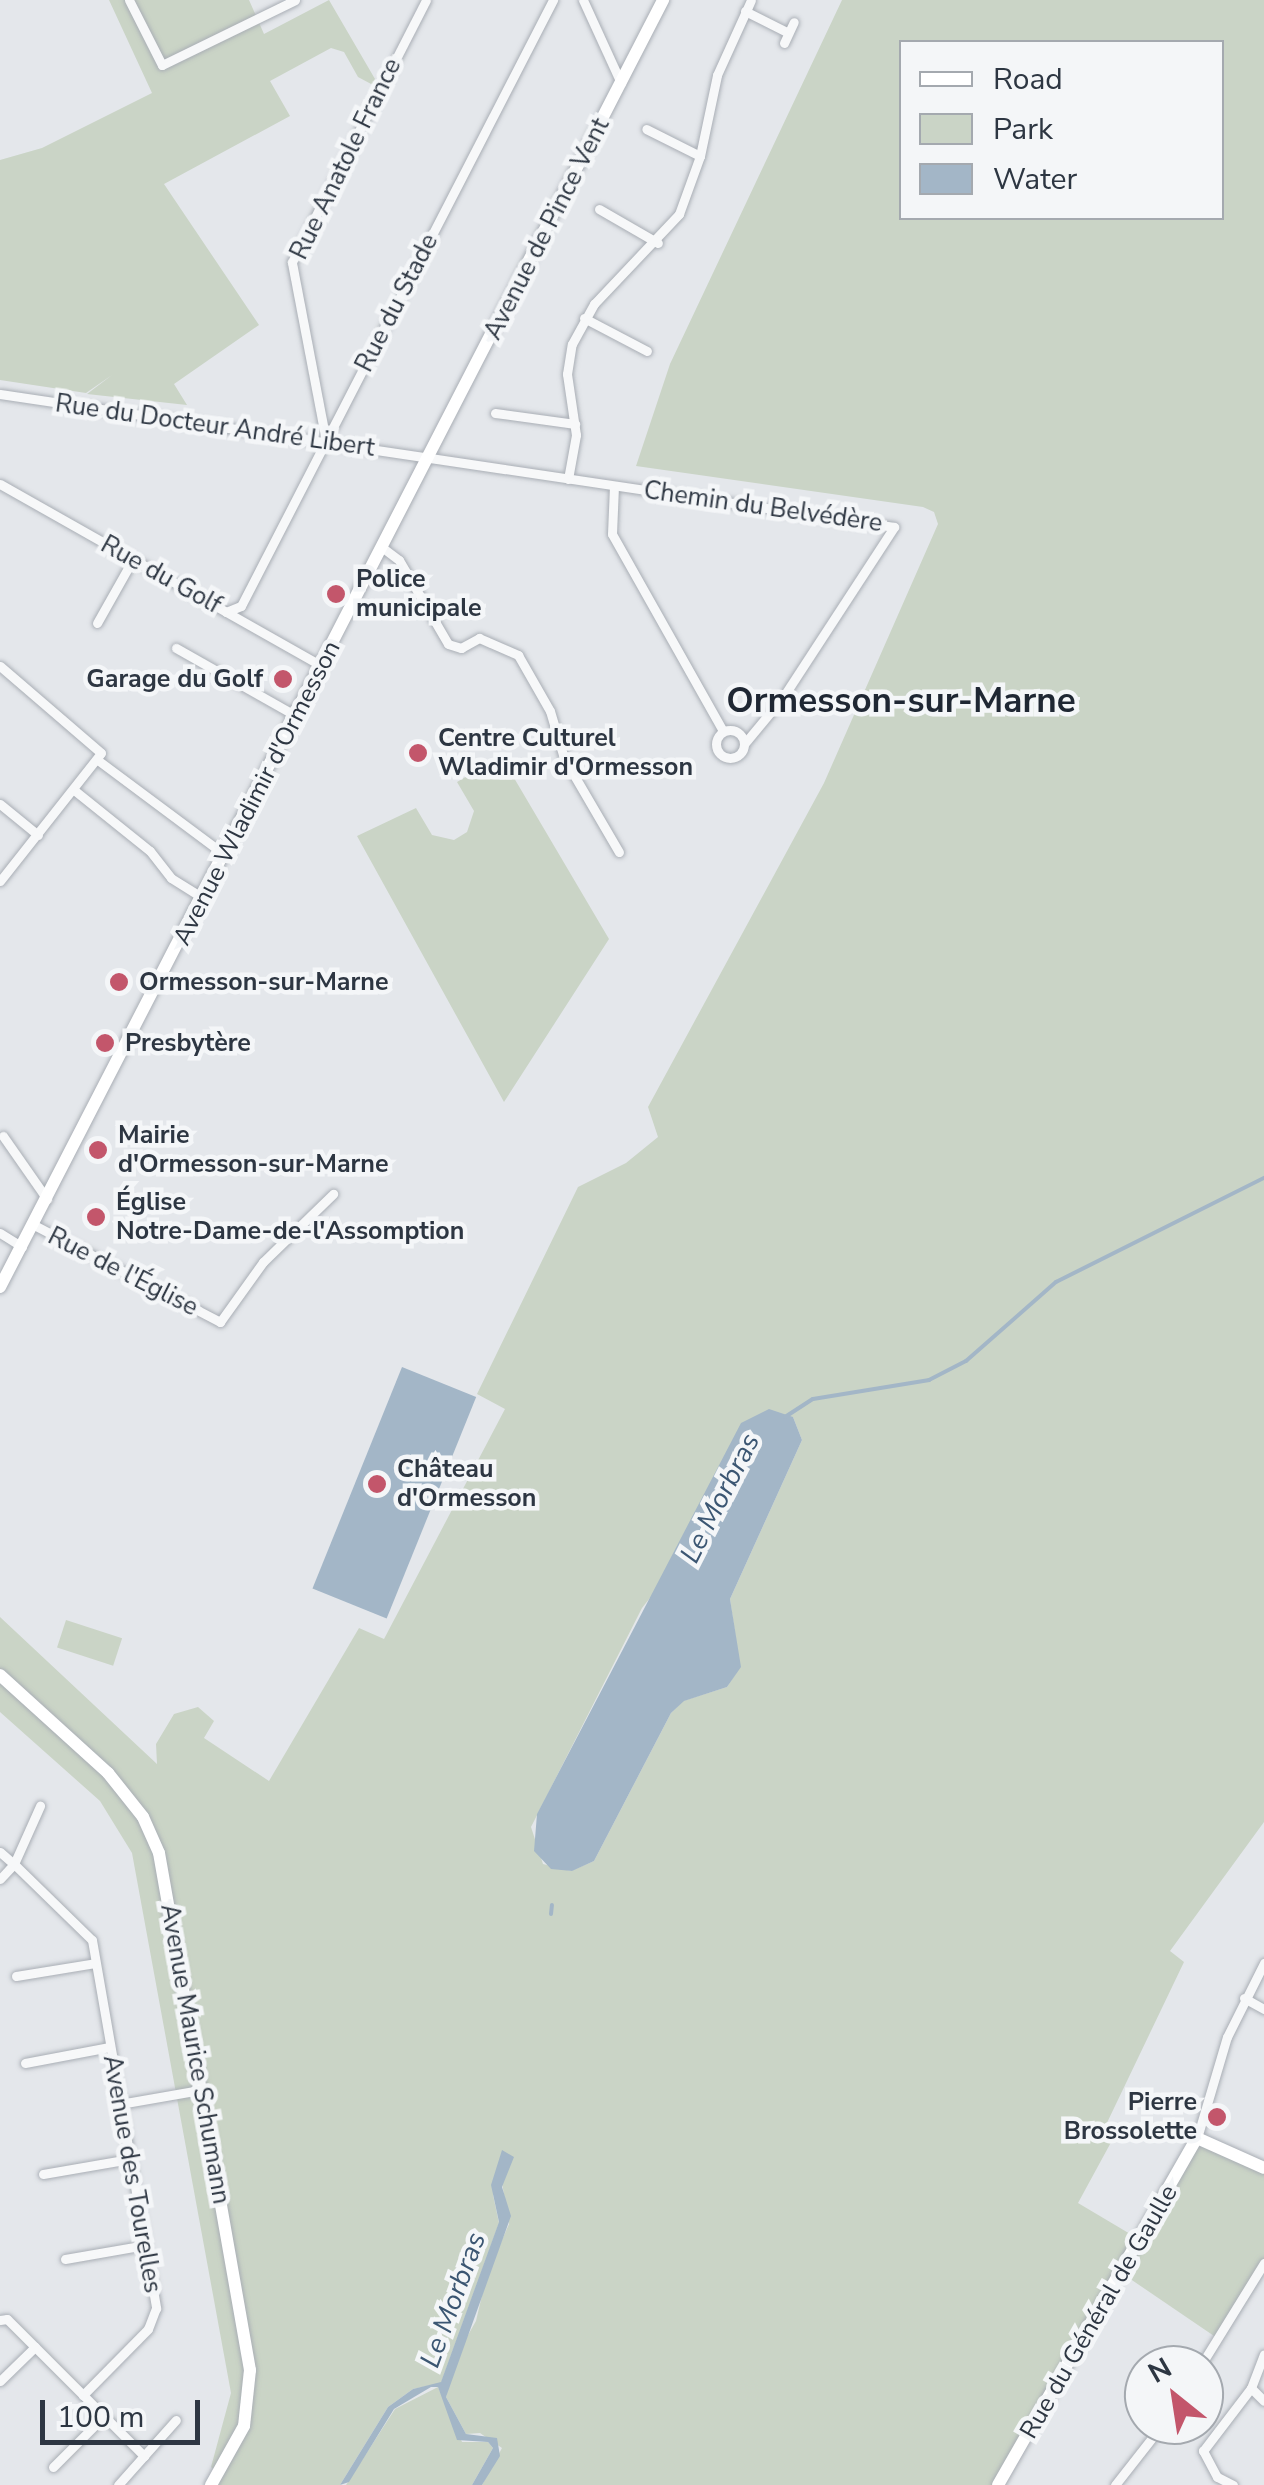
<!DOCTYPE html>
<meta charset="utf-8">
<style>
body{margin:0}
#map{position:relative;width:1264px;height:2485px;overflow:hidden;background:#e4e7eb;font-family:"Nunito Sans",sans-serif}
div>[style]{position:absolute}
.green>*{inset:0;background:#cad4c6;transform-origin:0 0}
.water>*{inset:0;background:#a3b6c7;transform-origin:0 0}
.stream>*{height:4px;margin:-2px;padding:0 2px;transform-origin:2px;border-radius:2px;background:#a3b6c7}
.roads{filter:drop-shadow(0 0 2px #a9aeb5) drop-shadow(0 0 2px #a9aeb5)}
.street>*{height:9px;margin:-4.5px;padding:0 4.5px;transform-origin:4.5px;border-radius:4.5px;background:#f7f8f9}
.street>.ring{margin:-4.5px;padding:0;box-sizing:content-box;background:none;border:9px solid #f7f8f9;border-radius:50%}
.secondary>*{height:12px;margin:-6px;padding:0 6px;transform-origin:6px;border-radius:6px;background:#fff}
.dots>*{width:28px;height:28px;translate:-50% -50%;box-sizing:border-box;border:5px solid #f4f6f8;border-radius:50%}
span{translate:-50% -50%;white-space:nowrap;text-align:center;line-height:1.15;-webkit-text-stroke:9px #f4f6f8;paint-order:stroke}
.street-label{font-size:25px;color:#2d3642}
.poi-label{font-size:25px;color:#2d3642;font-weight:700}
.left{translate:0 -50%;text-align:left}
.right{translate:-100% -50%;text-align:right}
.water-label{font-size:28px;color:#3b5672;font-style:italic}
.district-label{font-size:35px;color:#1f2733;font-weight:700}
.legend{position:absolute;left:899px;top:40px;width:325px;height:180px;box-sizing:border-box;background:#f4f6f8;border:2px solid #a4a9af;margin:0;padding:12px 18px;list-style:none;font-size:30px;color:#2d3642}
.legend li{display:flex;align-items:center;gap:20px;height:50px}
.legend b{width:50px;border:2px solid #a4a9af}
.north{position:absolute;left:1124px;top:2345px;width:100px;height:100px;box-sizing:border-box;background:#f4f6f8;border:2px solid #a4a9af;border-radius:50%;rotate:330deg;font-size:28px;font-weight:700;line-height:40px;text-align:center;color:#2d3642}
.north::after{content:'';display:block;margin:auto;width:35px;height:45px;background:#c3566b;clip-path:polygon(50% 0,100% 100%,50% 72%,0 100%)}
.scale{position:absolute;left:40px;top:2400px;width:160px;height:45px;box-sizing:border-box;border:5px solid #2d3642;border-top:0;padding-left:12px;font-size:30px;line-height:35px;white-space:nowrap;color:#2d3642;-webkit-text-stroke:8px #f4f6f8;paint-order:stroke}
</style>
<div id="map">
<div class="green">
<i style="clip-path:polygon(109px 0,249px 0,264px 34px,329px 0,375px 79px,373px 85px,358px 77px,344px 52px,331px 48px,270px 81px,290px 116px,164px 184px,259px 325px,174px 384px,187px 405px,87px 394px,112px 375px,86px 393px,0 380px,0 160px,42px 148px,152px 93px)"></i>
<i style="clip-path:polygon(evenodd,842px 0,1264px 0,1264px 1822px,1170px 1951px,1184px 1962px,1104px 2129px,1115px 2135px,1078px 2203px,1142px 2241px,1197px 2138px,1264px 2168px,1264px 2263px,1217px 2338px,1123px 2274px,998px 2485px,482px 2485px,502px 2448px,480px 2433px,466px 2434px,446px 2397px,455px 2358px,476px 2321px,487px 2274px,509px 2224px,502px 2183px,513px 2157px,493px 2195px,499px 2223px,441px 2383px,413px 2389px,388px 2407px,340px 2485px,211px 2485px,219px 2475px,211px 2467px,231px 2393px,132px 1853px,100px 1801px,0 1712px,0 1617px,157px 1764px,156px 1744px,174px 1714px,198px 1707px,214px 1721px,204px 1738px,269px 1781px,359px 1628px,384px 1639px,505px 1409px,477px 1394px,578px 1187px,626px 1163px,658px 1137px,648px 1107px,824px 783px,938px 524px,934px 512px,923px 507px,636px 466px,670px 364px,842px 0,902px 42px,1222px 42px,1222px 218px,902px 218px,902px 42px,842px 0,793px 1417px,802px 1440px,730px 1599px,740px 1667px,727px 1687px,683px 1701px,671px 1713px,594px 1861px,571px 1871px,543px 1864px,531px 1827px,642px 1608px,793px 1417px)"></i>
<i style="clip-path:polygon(501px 756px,609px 939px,504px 1102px,357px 836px,416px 808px,432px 835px,454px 840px,467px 832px,474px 811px,457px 782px)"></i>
<i style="left:66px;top:1620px;width:59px;height:29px;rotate:18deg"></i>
<i style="clip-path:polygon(438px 2387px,462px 2442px,488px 2442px,493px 2448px,472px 2485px,346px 2485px,395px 2409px)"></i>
</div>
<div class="water">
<i style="left:402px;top:1367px;width:80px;height:239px;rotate:22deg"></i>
<i style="clip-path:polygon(769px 1409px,793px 1417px,802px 1440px,730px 1599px,741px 1667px,727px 1687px,684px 1701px,671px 1713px,594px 1861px,572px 1871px,551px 1869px,534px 1851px,537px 1814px,741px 1423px)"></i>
<i style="clip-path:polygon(502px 2150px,514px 2157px,502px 2187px,511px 2216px,446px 2397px,466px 2434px,497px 2438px,500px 2456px,482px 2485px,472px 2485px,493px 2448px,488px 2442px,457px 2440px,438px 2387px,431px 2387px,394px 2409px,349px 2482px,340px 2485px,388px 2407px,413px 2389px,441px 2382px,499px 2222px,491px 2185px)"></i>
</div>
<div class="stream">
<i style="left:785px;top:1417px;width:33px;rotate:-33deg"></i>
<i style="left:813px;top:1399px;width:118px;rotate:-9.3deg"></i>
<i style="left:929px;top:1380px;width:42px;rotate:-27.2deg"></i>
<i style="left:966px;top:1361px;width:120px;rotate:-41.3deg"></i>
<i style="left:1056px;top:1282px;width:233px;rotate:-26.6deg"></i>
<i style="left:551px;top:1914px;width:9px;rotate:-84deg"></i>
</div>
<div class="roads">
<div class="street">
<i style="left:129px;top:0;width:73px;rotate:63.1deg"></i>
<i style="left:162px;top:65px;width:148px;rotate:-26deg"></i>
<i style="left:583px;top:0;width:91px;rotate:65.4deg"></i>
<i style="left:745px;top:11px;width:45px;rotate:26.6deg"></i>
<i style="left:784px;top:43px;width:23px;rotate:-65deg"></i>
<i style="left:700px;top:156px;width:83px;rotate:-78.1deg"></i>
<i style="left:717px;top:75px;width:82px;rotate:-65.6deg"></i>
<i style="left:599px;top:209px;width:68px;rotate:30deg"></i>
<i style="left:584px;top:318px;width:71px;rotate:27.6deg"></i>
<i style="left:0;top:394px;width:904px;rotate:8.46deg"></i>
<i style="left:894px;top:527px;width:203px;rotate:123.1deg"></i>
<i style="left:783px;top:697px;width:60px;rotate:129.6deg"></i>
<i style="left:495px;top:413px;width:81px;rotate:7.8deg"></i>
<i style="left:326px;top:441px;width:182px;rotate:-100.8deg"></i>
<i style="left:292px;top:262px;width:294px;rotate:-62.9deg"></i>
<i style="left:568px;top:479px;width:45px;rotate:-79.7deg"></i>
<i style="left:576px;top:435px;width:62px;rotate:-98.4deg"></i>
<i style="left:567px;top:374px;width:30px;rotate:-81deg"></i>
<i style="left:572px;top:344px;width:46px;rotate:-61.2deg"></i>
<i style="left:594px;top:304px;width:124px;rotate:-46.6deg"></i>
<i style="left:679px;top:214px;width:62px;rotate:-70.1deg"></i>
<i style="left:700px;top:156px;width:60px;rotate:-153.4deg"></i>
<i style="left:0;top:484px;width:370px;rotate:29.5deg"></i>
<i style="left:614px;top:486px;width:48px;rotate:92.4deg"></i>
<i style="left:612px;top:534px;width:226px;rotate:60.6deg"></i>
<i style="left:383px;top:548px;width:20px;rotate:37deg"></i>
<i style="left:399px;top:560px;width:97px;rotate:59.7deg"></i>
<i style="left:448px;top:644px;width:14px;rotate:17deg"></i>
<i style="left:461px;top:648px;width:21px;rotate:-29deg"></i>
<i style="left:479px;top:638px;width:43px;rotate:23.6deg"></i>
<i style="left:518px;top:655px;width:64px;rotate:60.3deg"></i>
<i style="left:550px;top:711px;width:49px;rotate:73.4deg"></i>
<i style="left:564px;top:758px;width:109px;rotate:59.7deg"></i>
<i style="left:226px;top:612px;width:16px;rotate:-22deg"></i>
<i style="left:241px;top:606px;width:682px;rotate:-62.76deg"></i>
<i style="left:97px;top:623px;width:73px;rotate:-60.6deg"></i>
<i style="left:176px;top:648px;width:138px;rotate:29.5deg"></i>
<i style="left:0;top:666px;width:133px;rotate:40.7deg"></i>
<i style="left:101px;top:753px;width:163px;rotate:128.3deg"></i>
<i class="ring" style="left:716px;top:730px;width:19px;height:19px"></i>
<i style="left:99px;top:761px;width:157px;rotate:36.7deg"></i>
<i style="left:74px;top:790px;width:97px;rotate:38.8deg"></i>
<i style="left:150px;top:851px;width:34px;rotate:52deg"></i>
<i style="left:171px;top:878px;width:38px;rotate:32deg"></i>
<i style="left:0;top:804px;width:49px;rotate:39.2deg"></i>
<i style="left:3px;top:1136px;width:77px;rotate:55.1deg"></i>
<i style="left:34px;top:1225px;width:210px;rotate:27.5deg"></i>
<i style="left:220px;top:1322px;width:74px;rotate:-54.4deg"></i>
<i style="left:263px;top:1262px;width:98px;rotate:-44.2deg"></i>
<i style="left:0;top:1233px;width:26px;rotate:32deg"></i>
<i style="left:0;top:1852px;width:18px;rotate:41deg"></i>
<i style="left:14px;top:1864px;width:64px;rotate:-65.9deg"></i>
<i style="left:0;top:1879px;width:21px;rotate:-47deg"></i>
<i style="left:14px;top:1864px;width:109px;rotate:44.3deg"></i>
<i style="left:92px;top:1940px;width:374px;rotate:80.1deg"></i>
<i style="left:156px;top:2308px;width:22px;rotate:111deg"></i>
<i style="left:148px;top:2329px;width:93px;rotate:134.6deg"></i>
<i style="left:16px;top:1976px;width:80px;rotate:-9.3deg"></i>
<i style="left:1244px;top:1998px;width:23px;rotate:29deg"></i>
<i style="left:25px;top:2063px;width:86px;rotate:-10.7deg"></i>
<i style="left:120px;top:2104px;width:81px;rotate:-9.9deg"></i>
<i style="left:1197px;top:2138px;width:105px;rotate:-73.5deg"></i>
<i style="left:1227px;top:2037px;width:83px;rotate:-63.4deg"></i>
<i style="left:43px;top:2174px;width:88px;rotate:-9.8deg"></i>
<i style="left:65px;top:2259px;width:81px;rotate:-9.9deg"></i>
<i style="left:0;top:2320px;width:7px;rotate:-8deg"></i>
<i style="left:7px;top:2319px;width:194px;rotate:45deg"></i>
<i style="left:1201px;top:2365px;width:120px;rotate:-58.3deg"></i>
<i style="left:0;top:2381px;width:49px;rotate:-44.2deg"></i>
<i style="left:1251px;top:2388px;width:18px;rotate:45deg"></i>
<i style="left:53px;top:2467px;width:72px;rotate:-45deg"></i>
<i style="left:118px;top:2485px;width:87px;rotate:-48.3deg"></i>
<i style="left:1115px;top:2485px;width:76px;rotate:-51.9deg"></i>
<i style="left:1233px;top:2485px;width:18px;rotate:-153deg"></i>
<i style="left:1217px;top:2477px;width:30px;rotate:-118deg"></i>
<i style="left:1203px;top:2451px;width:79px;rotate:-52.7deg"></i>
<i style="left:1251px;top:2388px;width:36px;rotate:-69deg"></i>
</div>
<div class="secondary">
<i style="left:0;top:1287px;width:1448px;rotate:-62.74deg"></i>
<i style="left:0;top:1675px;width:146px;rotate:42.2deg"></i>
<i style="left:108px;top:1773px;width:56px;rotate:51.5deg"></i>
<i style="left:143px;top:1817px;width:39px;rotate:66deg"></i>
<i style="left:159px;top:1853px;width:525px;rotate:80.02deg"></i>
<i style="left:250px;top:2370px;width:56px;rotate:96.1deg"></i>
<i style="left:244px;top:2426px;width:68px;rotate:119.2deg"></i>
<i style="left:998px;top:2485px;width:400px;rotate:-60.2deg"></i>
<i style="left:1197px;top:2138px;width:73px;rotate:24.1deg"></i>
</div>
</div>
<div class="dots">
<i style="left:336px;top:594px;background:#c3566b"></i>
<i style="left:283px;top:679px;background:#c3566b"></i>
<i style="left:418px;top:753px;background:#c3566b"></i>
<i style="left:119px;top:982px;background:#c3566b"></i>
<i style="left:105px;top:1043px;background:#c3566b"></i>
<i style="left:98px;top:1150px;background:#c3566b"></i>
<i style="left:96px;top:1217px;background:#c3566b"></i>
<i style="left:377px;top:1484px;background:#c3566b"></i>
<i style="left:1217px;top:2117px;background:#c3566b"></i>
</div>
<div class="street-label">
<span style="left:346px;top:159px;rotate:-64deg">Rue Anatole France</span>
<span style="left:547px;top:229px;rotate:-63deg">Avenue de Pince Vent</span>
<span style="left:397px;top:303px;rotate:-63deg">Rue du Stade</span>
<span style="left:215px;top:426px;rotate:8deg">Rue du Docteur André Libert</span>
<span style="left:763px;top:507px;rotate:8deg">Chemin du Belvédère</span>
<span style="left:161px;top:575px;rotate:29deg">Rue du Golf</span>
<span style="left:257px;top:793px;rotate:-63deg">Avenue Wladimir d'Ormesson</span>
<span style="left:123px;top:1272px;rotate:27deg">Rue de l'Église</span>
<span style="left:195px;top:2054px;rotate:80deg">Avenue Maurice Schumann</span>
<span style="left:132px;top:2174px;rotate:80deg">Avenue des Tourelles</span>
<span style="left:1099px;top:2312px;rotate:-60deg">Rue du Général de Gaulle</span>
</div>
<div class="poi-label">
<span class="left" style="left:356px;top:594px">Police<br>municipale</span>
<span class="right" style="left:263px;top:679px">Garage du Golf</span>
<span class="left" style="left:438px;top:753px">Centre Culturel<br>Wladimir d'Ormesson</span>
<span class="left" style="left:139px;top:982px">Ormesson-sur-Marne</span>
<span class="left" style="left:125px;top:1043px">Presbytère</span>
<span class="left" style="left:118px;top:1150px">Mairie<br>d'Ormesson-sur-Marne</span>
<span class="left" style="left:116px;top:1217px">Église<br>Notre-Dame-de-l'Assomption</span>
<span class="left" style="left:397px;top:1484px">Château<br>d'Ormesson</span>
<span class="right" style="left:1197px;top:2117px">Pierre<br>Brossolette</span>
</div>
<div class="water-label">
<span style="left:720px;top:1498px;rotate:-63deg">Le Morbras</span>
<span style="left:453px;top:2300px;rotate:-70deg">Le Morbras</span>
</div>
<div class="district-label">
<span style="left:901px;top:701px">Ormesson-sur-Marne</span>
</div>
<ul class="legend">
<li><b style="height:12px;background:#fff"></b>Road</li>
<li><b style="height:28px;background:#cad4c6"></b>Park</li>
<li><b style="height:28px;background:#a3b6c7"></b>Water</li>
</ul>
<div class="north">N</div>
<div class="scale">100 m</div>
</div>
